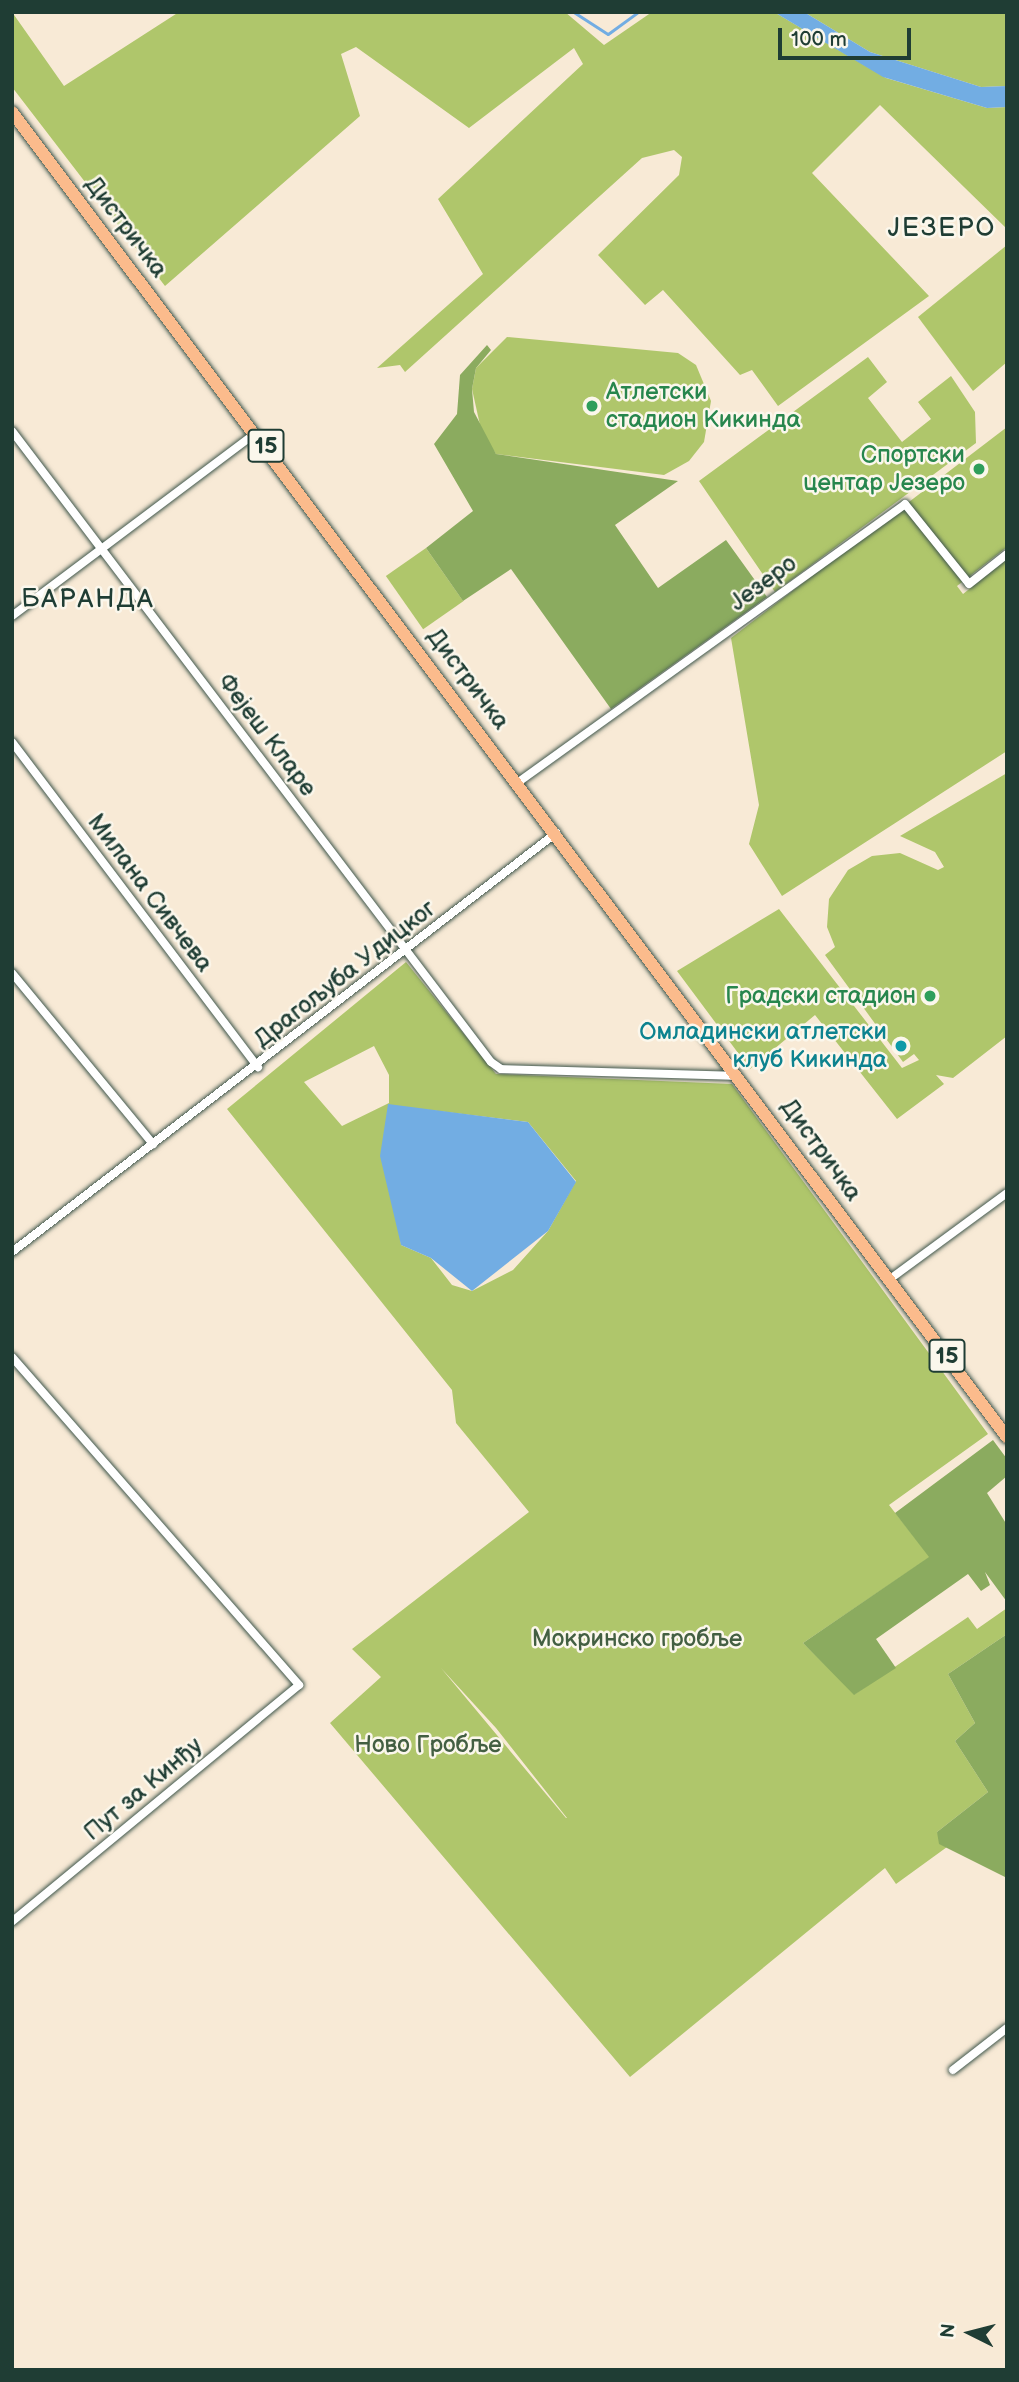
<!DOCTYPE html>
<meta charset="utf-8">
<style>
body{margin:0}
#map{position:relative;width:1019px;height:2382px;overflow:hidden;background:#f8ead6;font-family:"Balsamiq Sans",sans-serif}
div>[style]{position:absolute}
.green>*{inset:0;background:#afc66b;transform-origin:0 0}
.forest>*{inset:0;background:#8bab5f}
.water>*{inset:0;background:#72ade3}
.stream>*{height:2.5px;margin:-1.25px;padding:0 1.25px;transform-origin:1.25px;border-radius:1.25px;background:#72ade3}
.roads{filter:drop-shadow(0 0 2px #40574c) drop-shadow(0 0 2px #40574c)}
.minor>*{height:8px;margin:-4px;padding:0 4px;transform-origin:4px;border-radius:4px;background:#fff}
.primary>*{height:12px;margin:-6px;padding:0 6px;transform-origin:6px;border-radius:6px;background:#fbbb8c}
.dots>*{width:19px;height:19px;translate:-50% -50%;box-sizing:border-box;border:4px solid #fbf7ec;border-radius:50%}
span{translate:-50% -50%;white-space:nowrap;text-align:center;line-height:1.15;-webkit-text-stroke:5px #fbf7ec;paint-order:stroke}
.shield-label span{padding:2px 5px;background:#fbf7ec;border:2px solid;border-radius:5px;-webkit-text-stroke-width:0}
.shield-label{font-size:23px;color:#1f3d34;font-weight:700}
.street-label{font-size:24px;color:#1f3d34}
.leisure-label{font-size:24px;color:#27864d}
.left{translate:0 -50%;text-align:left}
.right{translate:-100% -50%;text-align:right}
.culture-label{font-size:24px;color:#0d838f}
.park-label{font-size:24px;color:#435f42}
.neighbourhood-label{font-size:26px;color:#1f3d34;letter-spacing:2px}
.frame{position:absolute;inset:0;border:14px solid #1f3d34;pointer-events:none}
.north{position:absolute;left:935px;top:2298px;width:70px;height:70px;-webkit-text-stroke:5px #fbf7ec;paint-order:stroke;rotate:276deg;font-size:19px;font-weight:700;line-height:28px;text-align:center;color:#1f3d34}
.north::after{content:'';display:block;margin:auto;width:24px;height:32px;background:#1f3d34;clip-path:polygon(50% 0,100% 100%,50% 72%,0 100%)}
.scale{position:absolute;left:778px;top:28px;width:133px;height:32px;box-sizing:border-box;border:4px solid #1f3d34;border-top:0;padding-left:9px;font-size:21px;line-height:24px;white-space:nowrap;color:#1f3d34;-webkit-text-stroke:5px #fbf7ec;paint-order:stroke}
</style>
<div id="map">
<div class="green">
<i style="clip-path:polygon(12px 12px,64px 86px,179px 12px,565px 12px,604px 45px,652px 12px,774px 12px,886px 78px,987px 108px,1007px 107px,1007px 229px,880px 105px,812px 173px,929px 296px,778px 406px,752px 370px,740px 375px,663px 290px,645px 305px,598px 255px,679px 175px,682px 157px,674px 150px,642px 158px,405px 372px,400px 365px,377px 368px,483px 274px,438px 199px,583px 64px,574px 48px,469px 128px,356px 47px,341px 54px,360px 116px,165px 286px,12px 87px)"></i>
<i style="clip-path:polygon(804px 12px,1007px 12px,1007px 86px,981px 87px,870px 52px)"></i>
<i style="clip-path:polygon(1007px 245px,1007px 362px,973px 391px,918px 317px)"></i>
<i style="clip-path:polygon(507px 337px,678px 353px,696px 365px,711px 401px,704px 442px,689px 461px,664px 475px,496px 454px,482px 434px,472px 389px,476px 368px)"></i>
<i style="clip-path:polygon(868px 357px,887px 382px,868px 398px,902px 442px,931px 419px,918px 402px,951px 376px,975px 412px,976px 443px,775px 592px,699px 481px)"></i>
<i style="clip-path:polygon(1007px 427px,1007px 547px,957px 586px,963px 594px,1007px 559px,1007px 751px,782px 896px,749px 844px,759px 805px,731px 638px)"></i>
<i style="left:426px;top:548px;width:65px;height:49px;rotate:55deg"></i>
<i style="clip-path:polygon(1007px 773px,1007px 1036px,953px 1078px,936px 1075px,944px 1084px,897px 1119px,815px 1015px,750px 1069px,677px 971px,779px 909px,902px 1068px,919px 1060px,914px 1054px,903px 1062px,825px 955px,835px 947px,827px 927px,829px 899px,848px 870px,872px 856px,900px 853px,938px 870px,944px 867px,935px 852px,900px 836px)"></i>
<i style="clip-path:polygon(evenodd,406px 962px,496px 1074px,732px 1084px,988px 1434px,889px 1505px,930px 1557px,803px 1643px,855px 1694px,968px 1617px,977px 1629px,1007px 1608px,1007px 1634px,948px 1674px,975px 1723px,955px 1741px,988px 1792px,937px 1832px,947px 1847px,896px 1884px,885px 1868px,630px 2077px,330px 1723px,381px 1677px,352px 1649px,529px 1512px,456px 1423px,452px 1390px,227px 1109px,406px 962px,374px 1046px,389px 1075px,389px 1103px,342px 1126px,304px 1082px,374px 1046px,406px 962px,388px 1105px,528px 1122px,576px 1181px,548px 1231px,513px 1270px,472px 1291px,452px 1285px,431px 1258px,401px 1245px,388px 1105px,406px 962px,441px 1668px,496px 1728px,567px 1818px,566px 1818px,441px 1668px)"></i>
</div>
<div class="forest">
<i style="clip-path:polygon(487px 345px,491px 350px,476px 368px,472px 389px,474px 412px,496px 454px,678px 481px,615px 525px,658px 588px,726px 540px,767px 597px,611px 709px,511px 569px,463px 601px,426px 548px,473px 511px,434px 444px,457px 414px,460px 375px)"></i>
<i style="clip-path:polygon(993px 1440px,1007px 1459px,1007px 1476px,987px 1493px,1007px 1525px,1007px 1602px,985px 1572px,990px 1585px,981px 1591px,968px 1574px,876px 1639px,896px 1668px,854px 1695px,803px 1643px,929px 1557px,895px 1513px)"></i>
<i style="clip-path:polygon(1007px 1634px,1007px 1878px,939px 1844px,937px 1832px,988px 1792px,955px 1741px,975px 1723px,948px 1674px)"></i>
</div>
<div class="water">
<i style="clip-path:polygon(774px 12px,804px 12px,870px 52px,981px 87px,1007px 86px,1007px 107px,987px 108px,883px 77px)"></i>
<i style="clip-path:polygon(388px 1104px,528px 1122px,576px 1182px,548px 1231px,472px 1291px,431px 1258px,401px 1245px,380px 1156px)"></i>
</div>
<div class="stream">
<i style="left:574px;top:12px;width:40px;rotate:32.9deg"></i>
<i style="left:608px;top:34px;width:37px;rotate:-36deg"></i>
</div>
<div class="roads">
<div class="minor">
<i style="left:12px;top:431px;width:792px;rotate:52.8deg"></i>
<i style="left:491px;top:1062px;width:12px;rotate:35deg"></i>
<i style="left:501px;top:1069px;width:236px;rotate:1.7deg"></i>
<i style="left:12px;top:616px;width:305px;rotate:-36.9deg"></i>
<i style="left:12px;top:742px;width:408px;rotate:52.9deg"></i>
<i style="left:520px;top:781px;width:474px;rotate:-35.7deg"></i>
<i style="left:905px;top:504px;width:102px;rotate:51.3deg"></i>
<i style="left:969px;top:584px;width:48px;rotate:-38.3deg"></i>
<i style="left:12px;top:973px;width:222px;rotate:50.5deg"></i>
<i style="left:12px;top:1252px;width:687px;rotate:-37.6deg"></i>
<i style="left:890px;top:1279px;width:145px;rotate:-36.3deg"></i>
<i style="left:12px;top:1357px;width:436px;rotate:48.8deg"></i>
<i style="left:299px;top:1685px;width:372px;rotate:140.5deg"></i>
<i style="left:953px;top:2070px;width:68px;rotate:-37.9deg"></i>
</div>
<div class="primary">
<i style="left:12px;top:112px;width:1657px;rotate:53.1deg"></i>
</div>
</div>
<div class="dots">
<i style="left:592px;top:406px;background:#2e9e5b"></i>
<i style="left:979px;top:469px;background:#2e9e5b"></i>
<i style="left:930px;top:996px;background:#2e9e5b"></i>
<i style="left:901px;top:1046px;background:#0f9aa8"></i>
</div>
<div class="shield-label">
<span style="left:266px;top:446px">15</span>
<span style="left:947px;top:1356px">15</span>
</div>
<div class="street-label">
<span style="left:126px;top:227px;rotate:53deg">Дистричка</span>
<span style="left:763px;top:583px;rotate:-36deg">Језеро</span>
<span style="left:468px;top:679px;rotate:53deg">Дистричка</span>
<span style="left:267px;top:735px;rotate:53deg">Фејеш Кларе</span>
<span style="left:150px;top:893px;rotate:53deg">Милана Сивчева</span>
<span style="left:345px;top:974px;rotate:-38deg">Драгољуба Удицког</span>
<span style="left:821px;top:1150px;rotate:54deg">Дистричка</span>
<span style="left:143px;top:1789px;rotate:-40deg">Пут за Кинђу</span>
</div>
<div class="leisure-label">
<span class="left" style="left:606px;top:406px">Атлетски<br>стадион Кикинда</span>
<span class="right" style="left:965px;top:469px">Спортски<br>центар Језеро</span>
<span class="right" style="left:916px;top:996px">Градски стадион</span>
</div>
<div class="culture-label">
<span class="right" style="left:887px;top:1046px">Омладински атлетски<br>клуб Кикинда</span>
</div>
<div class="park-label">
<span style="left:637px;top:1639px">Мокринско гробље</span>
<span style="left:428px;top:1745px">Ново Гробље</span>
</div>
<div class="neighbourhood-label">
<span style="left:942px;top:229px">ЈЕЗЕРО</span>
<span style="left:88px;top:600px">БАРАНДА</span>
</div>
<div class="frame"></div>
<div class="north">N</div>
<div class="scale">100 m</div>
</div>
